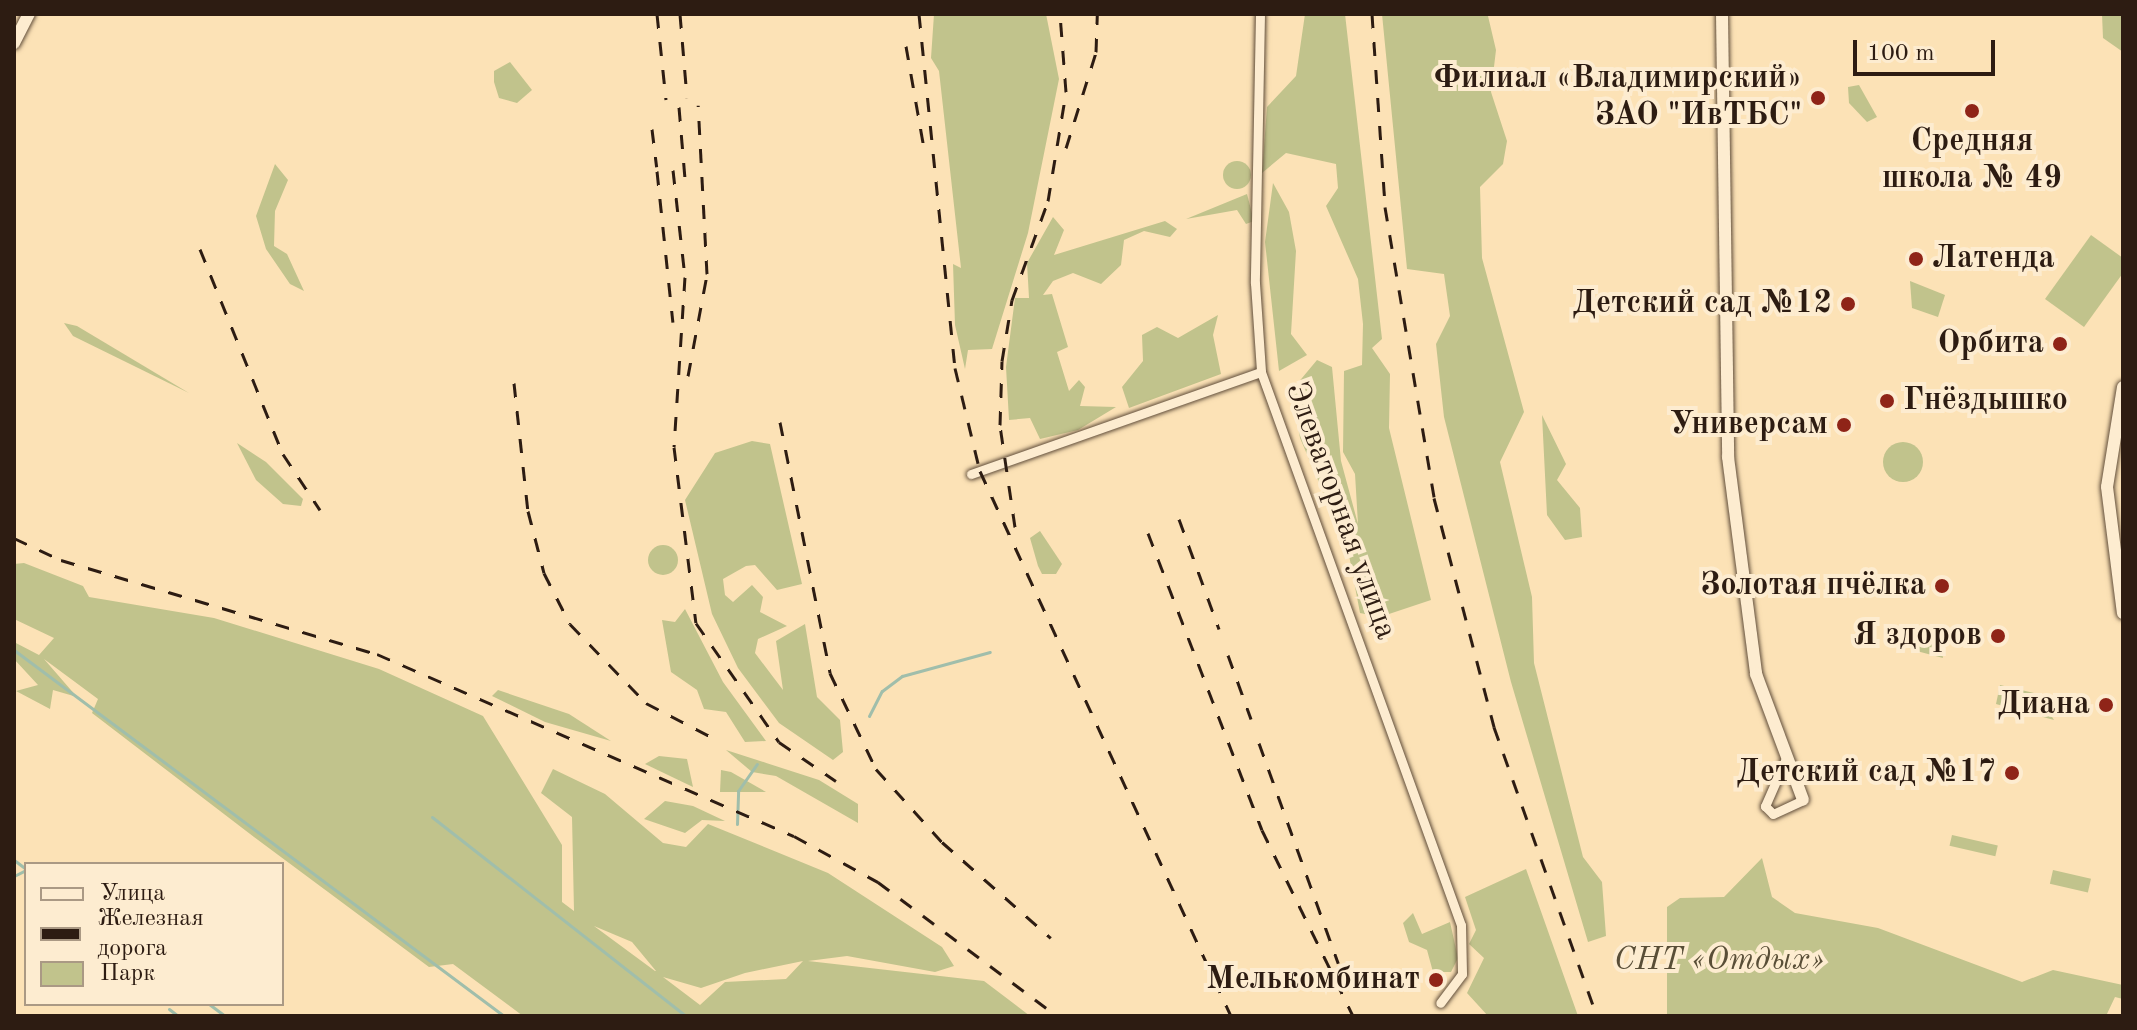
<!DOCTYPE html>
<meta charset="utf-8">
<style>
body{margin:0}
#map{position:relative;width:2137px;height:1030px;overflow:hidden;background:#fce2b6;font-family:"Old Standard TT",serif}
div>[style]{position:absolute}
.green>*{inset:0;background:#c1c38c;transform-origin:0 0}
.round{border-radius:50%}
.stream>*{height:3px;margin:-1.5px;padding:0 1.5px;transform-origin:1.5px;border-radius:1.5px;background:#a0beab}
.roads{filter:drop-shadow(0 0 2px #614e3b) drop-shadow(0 0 2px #614e3b)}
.street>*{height:9px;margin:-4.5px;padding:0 4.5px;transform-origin:4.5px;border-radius:4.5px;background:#fdecd0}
.secondary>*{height:12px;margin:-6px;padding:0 6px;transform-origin:6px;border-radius:6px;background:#fdecd0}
.rail>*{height:3px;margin-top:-1.5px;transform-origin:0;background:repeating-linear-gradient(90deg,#2d1c12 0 14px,transparent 0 28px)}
.dots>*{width:22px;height:22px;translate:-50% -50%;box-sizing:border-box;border:4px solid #fdecd0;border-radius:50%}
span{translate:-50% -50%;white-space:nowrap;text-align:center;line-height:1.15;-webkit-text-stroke:8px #fdecd0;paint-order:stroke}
.poi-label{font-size:32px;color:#2d1c12;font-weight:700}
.right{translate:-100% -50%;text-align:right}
.left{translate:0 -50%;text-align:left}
.street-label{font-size:32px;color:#2d1c12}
.park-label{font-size:32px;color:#594e37;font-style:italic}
.frame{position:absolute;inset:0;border:16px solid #2d1c12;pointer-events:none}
.legend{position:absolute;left:24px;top:862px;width:260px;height:144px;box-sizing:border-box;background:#fdecd0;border:2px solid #aa9984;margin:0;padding:10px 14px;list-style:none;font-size:24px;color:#2d1c12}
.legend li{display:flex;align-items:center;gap:16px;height:40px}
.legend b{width:40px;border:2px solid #aa9984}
.scale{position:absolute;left:1853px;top:40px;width:142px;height:36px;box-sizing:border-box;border:4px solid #2d1c12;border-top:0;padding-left:10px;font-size:24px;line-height:28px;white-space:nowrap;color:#2d1c12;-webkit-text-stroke:6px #fdecd0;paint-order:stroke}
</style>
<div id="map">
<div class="green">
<i style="clip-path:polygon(934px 14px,1046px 14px,1059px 79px,1028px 233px,992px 349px,968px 350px,965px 369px,955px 325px,953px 264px,961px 268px,939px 71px,931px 58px)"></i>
<i style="clip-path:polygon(1305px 14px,1345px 14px,1382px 339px,1372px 348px,1390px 374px,1389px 428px,1431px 600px,1380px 617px,1360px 613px,1348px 550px,1300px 438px,1292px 390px,1317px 360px,1332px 367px,1341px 461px,1358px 524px,1355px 474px,1343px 452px,1344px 371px,1362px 365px,1363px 324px,1358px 279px,1326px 206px,1338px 188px,1336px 164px,1286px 153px,1262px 173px,1267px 107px,1296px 76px)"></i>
<i style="clip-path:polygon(1382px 14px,1488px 16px,1496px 50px,1491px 92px,1507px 141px,1503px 164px,1480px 187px,1482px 258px,1524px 412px,1500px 462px,1532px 597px,1534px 663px,1583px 857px,1602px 882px,1606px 936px,1588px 942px,1511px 682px,1444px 417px,1436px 344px,1450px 316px,1444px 274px,1407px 269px)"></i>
<i style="clip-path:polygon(2102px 14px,2123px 14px,2123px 52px,2103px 38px)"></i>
<i style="clip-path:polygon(510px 62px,532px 90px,517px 103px,499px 98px,494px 82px,494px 71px)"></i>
<i style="clip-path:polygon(1859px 85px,1877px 117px,1867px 122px,1849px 103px,1848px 87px)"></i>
<i class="round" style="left:1223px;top:161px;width:28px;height:28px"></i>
<i style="clip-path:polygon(275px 164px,288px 180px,275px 211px,274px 246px,287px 254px,304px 291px,290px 284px,266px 249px,256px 216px)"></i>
<i style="clip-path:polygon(1273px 183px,1289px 212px,1296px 251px,1291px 334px,1307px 355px,1279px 371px,1265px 242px)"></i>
<i style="clip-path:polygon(1247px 194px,1254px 221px,1246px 224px,1237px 210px,1186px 219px)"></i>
<i style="clip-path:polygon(1053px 217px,1064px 230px,1054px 255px,1165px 221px,1177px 229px,1170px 237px,1144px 231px,1124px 240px,1121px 265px,1101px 284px,1073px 273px,1053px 281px,1043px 295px,1052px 294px,1068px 347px,1057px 352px,1069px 391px,1079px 380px,1085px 387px,1080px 406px,1116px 407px,1078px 430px,1040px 439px,1030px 418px,1009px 420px,1006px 367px,1015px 298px,1029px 298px,1027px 263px)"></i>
<i style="clip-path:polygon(2091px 235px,2123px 258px,2123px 273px,2084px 327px,2045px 299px)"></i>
<i style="clip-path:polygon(1910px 281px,1945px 295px,1938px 317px,1912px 308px)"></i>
<i style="clip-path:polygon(1218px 315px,1213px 335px,1221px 374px,1129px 408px,1122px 387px,1143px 361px,1142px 335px,1157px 327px,1178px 338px)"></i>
<i style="clip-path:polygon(64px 323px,77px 326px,189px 393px,73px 336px)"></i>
<i style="clip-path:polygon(1542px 415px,1566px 464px,1557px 480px,1580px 508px,1582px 537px,1565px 540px,1547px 515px)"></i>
<i style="clip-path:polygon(752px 441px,770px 444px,802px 584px,777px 590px,755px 565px,746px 566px,723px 579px,725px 595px,733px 602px,752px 585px,763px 597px,760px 612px,787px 626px,758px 639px,755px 653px,783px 690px,776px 641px,805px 624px,817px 697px,840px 720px,843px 752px,833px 760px,779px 723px,738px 668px,712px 614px,685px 500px,715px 453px)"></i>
<i class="round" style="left:1883px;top:442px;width:40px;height:40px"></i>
<i style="clip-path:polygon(237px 443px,266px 462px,303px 499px,301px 506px,283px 504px,256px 480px)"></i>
<i style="clip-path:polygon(1040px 531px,1062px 564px,1056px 574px,1042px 574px,1038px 566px,1030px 538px)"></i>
<i class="round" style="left:648px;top:545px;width:30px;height:30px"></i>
<i style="clip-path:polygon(evenodd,24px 563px,83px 586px,89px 597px,214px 618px,379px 669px,483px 716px,562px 845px,562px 902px,574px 911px,572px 817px,541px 793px,553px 769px,605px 794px,663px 843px,686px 847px,708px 824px,828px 873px,942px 947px,954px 966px,935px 972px,847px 956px,808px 961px,984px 981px,1030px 1016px,523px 1016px,453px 964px,429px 967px,254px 837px,92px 713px,98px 699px,44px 659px,77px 697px,53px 690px,50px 709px,16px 691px,38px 685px,14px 659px,14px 642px,39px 655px,54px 638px,14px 619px,14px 564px,24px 563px,594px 926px,632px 942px,656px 971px,655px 971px,594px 926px,24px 563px,803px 961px,786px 979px,725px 982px,700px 1005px,663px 977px,701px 988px,745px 973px,803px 961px)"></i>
<i style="clip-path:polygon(685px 609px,723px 682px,766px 741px,745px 742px,726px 712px,704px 709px,697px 690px,671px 672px,662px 620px,675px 622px)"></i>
<i style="clip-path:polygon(1912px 631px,1940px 640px,1943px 658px,1913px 650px)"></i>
<i style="clip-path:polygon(2000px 685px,2038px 694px,2054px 720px,1996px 704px)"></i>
<i style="clip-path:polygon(498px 690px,569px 714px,611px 741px,545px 722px,492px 696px)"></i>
<i style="clip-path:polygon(726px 750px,819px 780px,858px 804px,858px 823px,776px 776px,752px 772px)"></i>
<i style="clip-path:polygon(659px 756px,687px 759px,693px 787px,645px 764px)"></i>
<i style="clip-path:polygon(721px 770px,731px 772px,766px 792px,720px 792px)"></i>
<i style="clip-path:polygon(665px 801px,693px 806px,725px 821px,702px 820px,685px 833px,644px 819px)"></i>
<i style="left:1952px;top:835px;width:47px;height:11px;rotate:13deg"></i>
<i style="clip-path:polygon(1762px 858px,1772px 897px,1795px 913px,1878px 928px,2022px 982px,2053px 970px,2123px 985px,2123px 999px,2115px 997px,2106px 1016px,1667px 1016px,1667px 907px,1680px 898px,1724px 897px)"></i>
<i style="clip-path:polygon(1526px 869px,1578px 1016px,1488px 1016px,1467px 993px,1484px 958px,1469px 944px,1476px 930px,1465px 897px)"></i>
<i style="left:2053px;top:870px;width:39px;height:14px;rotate:13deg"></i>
<i style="clip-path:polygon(1413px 913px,1422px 934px,1450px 922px,1458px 958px,1451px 972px,1433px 972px,1427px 950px,1409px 942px,1403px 923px)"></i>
</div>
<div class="stream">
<i style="left:14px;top:650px;width:612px;rotate:36.76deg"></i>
<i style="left:869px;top:716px;width:28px;rotate:-63deg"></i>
<i style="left:882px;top:691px;width:25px;rotate:-37deg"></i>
<i style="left:902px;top:676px;width:91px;rotate:-15.3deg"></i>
<i style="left:432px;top:817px;width:323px;rotate:38.1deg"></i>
<i style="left:737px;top:824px;width:33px;rotate:-88deg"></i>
<i style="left:738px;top:791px;width:33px;rotate:-55deg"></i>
<i style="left:14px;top:860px;width:15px;rotate:37deg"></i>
<i style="left:14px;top:876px;width:13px;rotate:-27deg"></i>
<i style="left:209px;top:1004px;width:20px;rotate:37deg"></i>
<i style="left:169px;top:1009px;width:11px;rotate:38deg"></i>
</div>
<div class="roads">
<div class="street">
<i style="left:1260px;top:14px;width:269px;rotate:91.1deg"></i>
<i style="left:1255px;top:283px;width:89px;rotate:86.1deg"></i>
<i style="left:1261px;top:372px;width:588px;rotate:70.12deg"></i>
<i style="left:1461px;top:925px;width:49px;rotate:88.8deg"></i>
<i style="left:1462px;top:974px;width:36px;rotate:127deg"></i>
<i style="left:971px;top:474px;width:307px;rotate:-19.4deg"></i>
<i style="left:1787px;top:756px;width:55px;rotate:113.7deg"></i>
<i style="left:1765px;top:806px;width:11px;rotate:45deg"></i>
<i style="left:1773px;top:814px;width:33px;rotate:-25deg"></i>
</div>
<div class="secondary">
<i style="left:1722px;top:14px;width:443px;rotate:89.2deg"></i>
<i style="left:1728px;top:457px;width:219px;rotate:82.6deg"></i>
<i style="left:1756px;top:674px;width:134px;rotate:69.5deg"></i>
<i style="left:14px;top:43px;width:33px;rotate:-63deg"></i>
<i style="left:2123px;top:387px;width:101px;rotate:99.1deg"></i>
<i style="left:2107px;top:487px;width:127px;rotate:82.8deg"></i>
</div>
</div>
<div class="rail">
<i style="left:657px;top:14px;width:86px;rotate:84deg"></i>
<i style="left:680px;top:14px;width:84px;rotate:85.2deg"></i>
<i style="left:919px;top:14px;width:356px;rotate:84.2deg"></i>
<i style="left:955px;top:368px;width:106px;rotate:76.4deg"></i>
<i style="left:980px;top:471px;width:600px;rotate:65.27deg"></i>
<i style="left:1372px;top:14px;width:193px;rotate:86.1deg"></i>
<i style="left:1385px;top:207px;width:295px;rotate:80.4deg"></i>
<i style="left:1434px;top:498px;width:237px;rotate:75.3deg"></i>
<i style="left:1494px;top:727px;width:307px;rotate:70.4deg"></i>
<i style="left:906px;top:46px;width:104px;rotate:80deg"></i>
<i style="left:679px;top:107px;width:83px;rotate:85.2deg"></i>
<i style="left:652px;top:129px;width:38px;rotate:83deg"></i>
<i style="left:1066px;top:148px;width:101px;rotate:-72.6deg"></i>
<i style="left:1096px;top:52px;width:38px;rotate:-88deg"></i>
<i style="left:673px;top:170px;width:108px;rotate:83.6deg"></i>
<i style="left:685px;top:277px;width:170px;rotate:93.7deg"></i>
<i style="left:674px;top:447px;width:177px;rotate:82.9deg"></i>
<i style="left:696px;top:623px;width:145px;rotate:55.1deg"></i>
<i style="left:779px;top:742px;width:69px;rotate:34.4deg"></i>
<i style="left:657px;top:171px;width:152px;rotate:84deg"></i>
<i style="left:200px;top:249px;width:221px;rotate:68deg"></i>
<i style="left:283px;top:454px;width:67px;rotate:56.5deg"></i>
<i style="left:688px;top:376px;width:104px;rotate:-79.4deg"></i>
<i style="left:707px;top:274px;width:169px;rotate:-93deg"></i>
<i style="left:514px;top:383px;width:129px;rotate:83.8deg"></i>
<i style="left:528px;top:511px;width:64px;rotate:75.5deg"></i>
<i style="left:544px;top:573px;width:57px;rotate:63deg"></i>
<i style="left:570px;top:624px;width:110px;rotate:46.1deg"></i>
<i style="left:646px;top:703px;width:80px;rotate:27.5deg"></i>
<i style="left:780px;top:422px;width:256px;rotate:78.7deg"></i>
<i style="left:830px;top:673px;width:106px;rotate:64.4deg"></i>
<i style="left:876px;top:769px;width:98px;rotate:47.9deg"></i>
<i style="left:942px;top:842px;width:145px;rotate:41.4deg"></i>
<i style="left:1179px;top:519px;width:117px;rotate:70deg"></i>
<i style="left:1015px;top:527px;width:103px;rotate:-98.4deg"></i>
<i style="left:1000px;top:425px;width:64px;rotate:-88.2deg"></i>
<i style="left:1002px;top:361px;width:62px;rotate:-80.7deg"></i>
<i style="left:1012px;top:300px;width:105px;rotate:-70deg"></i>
<i style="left:1048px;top:201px;width:110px;rotate:-80.6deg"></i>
<i style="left:1066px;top:92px;width:78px;rotate:-94.4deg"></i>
<i style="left:1148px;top:533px;width:318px;rotate:69deg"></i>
<i style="left:1262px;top:830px;width:207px;rotate:63.9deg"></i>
<i style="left:14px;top:538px;width:52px;rotate:25.1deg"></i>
<i style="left:61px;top:560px;width:330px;rotate:16.6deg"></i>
<i style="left:377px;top:654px;width:455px;rotate:23.6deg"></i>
<i style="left:794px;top:836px;width:96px;rotate:28.7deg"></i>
<i style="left:878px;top:882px;width:224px;rotate:36.8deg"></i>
<i style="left:1228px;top:655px;width:68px;rotate:70.2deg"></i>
<i style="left:1259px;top:743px;width:234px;rotate:70.2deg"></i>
</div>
<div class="dots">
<i style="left:1818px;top:98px;background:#8f2418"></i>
<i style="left:1972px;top:111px;background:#8f2418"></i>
<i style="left:1916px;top:259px;background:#8f2418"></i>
<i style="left:1848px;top:304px;background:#8f2418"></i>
<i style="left:2060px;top:344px;background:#8f2418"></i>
<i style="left:1887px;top:401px;background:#8f2418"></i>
<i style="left:1844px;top:425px;background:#8f2418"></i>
<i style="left:1942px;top:586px;background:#8f2418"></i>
<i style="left:1998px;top:636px;background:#8f2418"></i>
<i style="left:2106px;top:705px;background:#8f2418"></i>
<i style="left:2012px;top:773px;background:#8f2418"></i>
<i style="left:1436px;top:980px;background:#8f2418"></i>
</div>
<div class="poi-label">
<span class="right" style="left:1802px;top:98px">Филиал «Владимирский»<br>ЗАО "ИвТБС"</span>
<span style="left:1972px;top:161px">Средняя<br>школа № 49</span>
<span class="left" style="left:1932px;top:259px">Латенда</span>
<span class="right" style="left:1832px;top:304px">Детский сад №12</span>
<span class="right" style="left:2044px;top:344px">Орбита</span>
<span class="left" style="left:1903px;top:401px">Гнёздышко</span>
<span class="right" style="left:1828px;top:425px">Универсам</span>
<span class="right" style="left:1926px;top:586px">Золотая пчёлка</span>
<span class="right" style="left:1982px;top:636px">Я здоров</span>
<span class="right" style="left:2090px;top:705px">Диана</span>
<span class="right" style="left:1996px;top:773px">Детский сад №17</span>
<span class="right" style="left:1420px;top:980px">Мелькомбинат</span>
</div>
<div class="street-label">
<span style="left:1340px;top:511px;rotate:70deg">Элеваторная улица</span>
</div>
<div class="park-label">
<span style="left:1719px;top:961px">СНТ «Отдых»</span>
</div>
<div class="frame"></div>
<ul class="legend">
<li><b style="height:10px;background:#fdecd0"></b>Улица</li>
<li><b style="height:10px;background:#2d1c12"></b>Железная дорога</li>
<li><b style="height:22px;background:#c1c38c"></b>Парк</li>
</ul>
<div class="scale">100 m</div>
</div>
